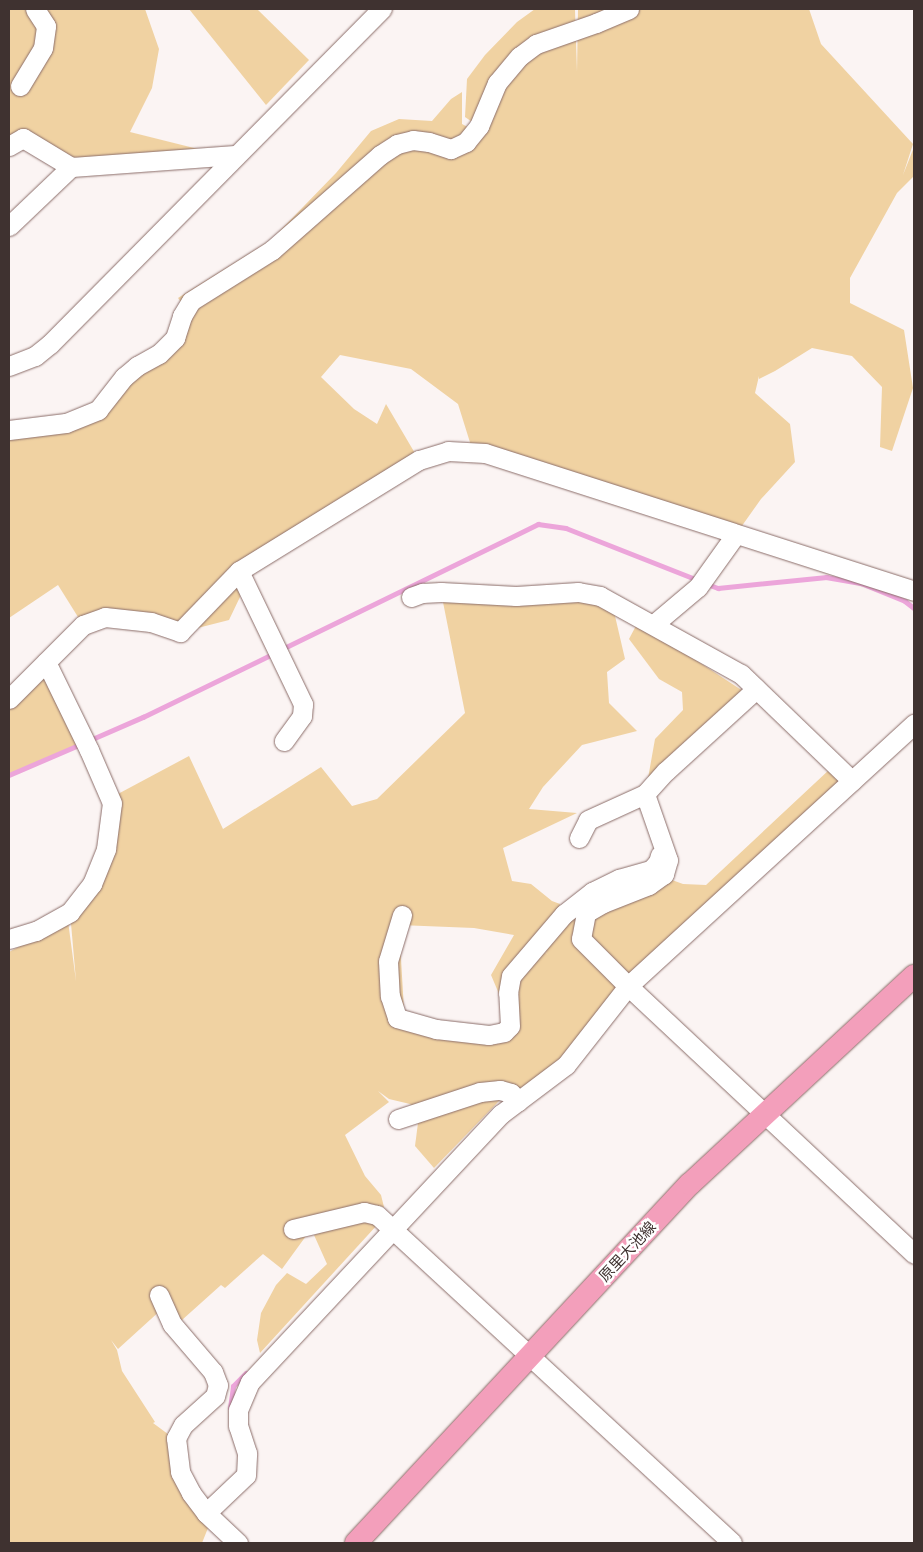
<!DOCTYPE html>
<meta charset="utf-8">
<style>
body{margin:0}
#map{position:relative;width:923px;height:1552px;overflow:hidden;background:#fbf4f3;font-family:Cabin,"Noto Sans JP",sans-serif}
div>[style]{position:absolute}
.green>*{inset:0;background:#f0d2a2}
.stream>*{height:4.5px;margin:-2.25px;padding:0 2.25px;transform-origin:2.25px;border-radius:2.25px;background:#eca5da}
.roads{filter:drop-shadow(0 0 1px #8b6d69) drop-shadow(0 0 1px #8b6d69)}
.minor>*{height:19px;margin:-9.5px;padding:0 9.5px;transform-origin:9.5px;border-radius:9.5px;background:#fff}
.major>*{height:22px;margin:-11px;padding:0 11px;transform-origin:11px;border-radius:11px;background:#f39fbb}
span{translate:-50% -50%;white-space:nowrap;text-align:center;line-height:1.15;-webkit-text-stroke:5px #fff;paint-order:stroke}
.street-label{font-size:15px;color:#3f3230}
.frame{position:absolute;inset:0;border:10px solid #3f3230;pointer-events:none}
</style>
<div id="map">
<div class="green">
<i style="clip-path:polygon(9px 9px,145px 9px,159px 49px,152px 88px,130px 132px,226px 156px,71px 167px,22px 146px,9px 149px)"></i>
<i style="clip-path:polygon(189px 9px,257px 9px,309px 60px,266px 105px)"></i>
<i style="clip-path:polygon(535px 9px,575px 10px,577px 72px,578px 9px,809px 9px,821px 44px,913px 144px,903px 175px,914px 147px,914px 176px,897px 193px,850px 278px,850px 303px,904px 330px,913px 388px,892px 451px,880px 447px,882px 387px,852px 356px,812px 348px,775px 371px,759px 379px,759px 376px,755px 393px,790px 424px,795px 462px,761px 499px,739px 530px,473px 452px,458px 404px,411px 369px,340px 355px,321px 377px,354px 409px,377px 424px,386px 404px,416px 455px,239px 570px,240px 597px,229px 620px,182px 632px,151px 622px,83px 625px,58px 585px,9px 618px,9px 425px,95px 414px,160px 356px,184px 306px,178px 298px,271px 240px,336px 173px,371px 131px,399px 119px,432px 121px,451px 99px,462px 92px,462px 124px,475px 131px,478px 126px,465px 117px,467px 79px,485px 55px,517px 22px)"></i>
<i style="clip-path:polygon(evenodd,441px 592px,612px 603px,625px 659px,607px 672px,609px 703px,637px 731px,582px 745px,543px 787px,529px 809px,577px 813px,503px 848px,512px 881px,531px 884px,552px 901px,560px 904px,556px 916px,538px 944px,548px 955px,539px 943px,569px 910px,661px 876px,683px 884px,706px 885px,830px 769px,844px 783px,717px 905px,566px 1065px,518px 1096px,500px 1090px,418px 1112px,410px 1104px,389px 1099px,378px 1091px,389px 1102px,345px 1135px,365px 1176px,381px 1195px,384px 1207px,361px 1208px,306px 1236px,282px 1269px,263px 1254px,225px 1288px,221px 1285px,182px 1320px,162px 1309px,118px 1349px,111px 1340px,117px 1350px,122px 1371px,155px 1422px,153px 1423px,176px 1440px,210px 1523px,202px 1543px,9px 1543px,9px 952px,68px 921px,76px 981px,70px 912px,92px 884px,116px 795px,189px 756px,223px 829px,321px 767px,352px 806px,377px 799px,465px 713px,441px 592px,399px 925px,474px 928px,514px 935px,491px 975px,513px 1027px,405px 1027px,399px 925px)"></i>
<i style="clip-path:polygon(638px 622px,749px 695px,647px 784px,655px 739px,683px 710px,682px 692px,659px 679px,629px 639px)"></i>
<i style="clip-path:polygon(49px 668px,77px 746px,9px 775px,9px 702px)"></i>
<i style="clip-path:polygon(487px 1096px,500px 1100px,434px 1168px,415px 1146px,418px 1123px,423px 1115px)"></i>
<i style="clip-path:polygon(364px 1217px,378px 1224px,260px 1353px,257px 1340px,261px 1313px,276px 1285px,287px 1273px,306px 1284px,327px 1264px,314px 1235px)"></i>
</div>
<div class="stream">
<i style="left:707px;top:584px;width:12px;rotate:20deg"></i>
<i style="left:718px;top:588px;width:109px;rotate:-5.8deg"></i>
<i style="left:826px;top:577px;width:36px;rotate:10deg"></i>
<i style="left:861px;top:583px;width:48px;rotate:22.2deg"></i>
<i style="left:905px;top:601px;width:11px;rotate:38deg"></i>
<i style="left:282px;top:649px;width:285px;rotate:-26deg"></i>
<i style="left:538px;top:524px;width:28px;rotate:8deg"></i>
<i style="left:566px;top:528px;width:142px;rotate:21.5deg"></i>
<i style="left:90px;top:740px;width:58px;rotate:-23.5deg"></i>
<i style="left:143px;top:717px;width:144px;rotate:-25.9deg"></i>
<i style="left:9px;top:775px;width:78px;rotate:-23.3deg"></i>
<i style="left:230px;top:1408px;width:22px;rotate:-82deg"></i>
<i style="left:233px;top:1386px;width:18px;rotate:-45deg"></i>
</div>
<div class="roads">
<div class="minor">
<i style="left:20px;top:86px;width:44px;rotate:-58.8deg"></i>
<i style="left:43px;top:48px;width:22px;rotate:-82deg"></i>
<i style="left:46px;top:26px;width:20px;rotate:-123deg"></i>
<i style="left:9px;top:146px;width:16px;rotate:-30deg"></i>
<i style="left:23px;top:138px;width:56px;rotate:31.1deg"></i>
<i style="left:71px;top:167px;width:165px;rotate:-4.2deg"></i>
<i style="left:9px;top:226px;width:86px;rotate:-43.6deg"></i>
<i style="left:9px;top:366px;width:28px;rotate:-21deg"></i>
<i style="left:35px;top:356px;width:19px;rotate:-39deg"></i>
<i style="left:50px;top:344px;width:472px;rotate:-45.3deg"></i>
<i style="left:9px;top:430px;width:57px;rotate:-7deg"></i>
<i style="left:66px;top:423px;width:35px;rotate:-22deg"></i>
<i style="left:98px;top:410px;width:42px;rotate:-51.8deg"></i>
<i style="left:124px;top:377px;width:17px;rotate:-40deg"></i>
<i style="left:137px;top:366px;width:25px;rotate:-29deg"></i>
<i style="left:159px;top:354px;width:23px;rotate:-45deg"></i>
<i style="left:175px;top:338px;width:23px;rotate:-72deg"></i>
<i style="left:182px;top:316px;width:17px;rotate:-59deg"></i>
<i style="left:191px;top:301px;width:96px;rotate:-32.2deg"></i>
<i style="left:272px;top:250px;width:144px;rotate:-41.3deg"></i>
<i style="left:380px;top:155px;width:20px;rotate:-33deg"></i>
<i style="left:397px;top:144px;width:16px;rotate:-14deg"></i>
<i style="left:413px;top:140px;width:16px;rotate:7deg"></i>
<i style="left:429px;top:142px;width:23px;rotate:18deg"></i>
<i style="left:451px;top:149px;width:17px;rotate:-25deg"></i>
<i style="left:466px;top:142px;width:21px;rotate:-51deg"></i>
<i style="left:479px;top:126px;width:47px;rotate:-67.3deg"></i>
<i style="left:497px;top:83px;width:35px;rotate:-50deg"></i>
<i style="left:520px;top:56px;width:20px;rotate:-37deg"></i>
<i style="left:536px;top:44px;width:64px;rotate:-19.3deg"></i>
<i style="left:596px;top:23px;width:36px;rotate:-23deg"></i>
<i style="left:239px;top:571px;width:148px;rotate:64.3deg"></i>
<i style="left:303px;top:704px;width:12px;rotate:95deg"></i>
<i style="left:302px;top:716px;width:31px;rotate:126deg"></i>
<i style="left:411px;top:597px;width:12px;rotate:-20deg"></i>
<i style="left:422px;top:593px;width:19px;rotate:-3deg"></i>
<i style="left:441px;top:592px;width:75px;rotate:3.1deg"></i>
<i style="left:516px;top:596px;width:62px;rotate:-3.7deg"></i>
<i style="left:578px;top:592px;width:22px;rotate:10deg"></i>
<i style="left:600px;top:596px;width:161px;rotate:29deg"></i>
<i style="left:741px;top:674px;width:154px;rotate:43.9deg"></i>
<i style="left:654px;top:624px;width:57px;rotate:-40.1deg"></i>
<i style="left:698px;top:587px;width:65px;rotate:-54.4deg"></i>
<i style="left:9px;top:699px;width:105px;rotate:-45deg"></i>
<i style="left:83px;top:625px;width:23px;rotate:-20deg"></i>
<i style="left:105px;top:617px;width:46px;rotate:6.2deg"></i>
<i style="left:151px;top:622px;width:31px;rotate:19deg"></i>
<i style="left:180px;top:632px;width:85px;rotate:-46deg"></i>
<i style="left:239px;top:571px;width:211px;rotate:-31.7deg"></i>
<i style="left:419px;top:460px;width:30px;rotate:-17deg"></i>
<i style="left:448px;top:451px;width:37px;rotate:3deg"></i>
<i style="left:485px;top:453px;width:451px;rotate:17.8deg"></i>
<i style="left:645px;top:794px;width:70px;rotate:70.8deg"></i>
<i style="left:668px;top:860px;width:15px;rotate:106deg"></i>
<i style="left:664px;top:874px;width:19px;rotate:144deg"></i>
<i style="left:649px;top:885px;width:49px;rotate:158.6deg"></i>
<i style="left:603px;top:903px;width:20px;rotate:150deg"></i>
<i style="left:586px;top:913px;width:26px;rotate:101deg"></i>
<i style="left:581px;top:939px;width:66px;rotate:45deg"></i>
<i style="left:628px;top:986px;width:392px;rotate:43.1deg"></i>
<i style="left:579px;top:838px;width:20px;rotate:-63deg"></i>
<i style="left:588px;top:820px;width:63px;rotate:-24.5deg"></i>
<i style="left:645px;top:794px;width:31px;rotate:-48deg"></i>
<i style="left:666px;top:771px;width:122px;rotate:-42.3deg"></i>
<i style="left:402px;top:915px;width:48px;rotate:106.9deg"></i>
<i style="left:388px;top:961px;width:35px;rotate:87deg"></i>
<i style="left:390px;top:996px;width:23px;rotate:72deg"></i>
<i style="left:397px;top:1018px;width:41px;rotate:15.8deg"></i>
<i style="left:436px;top:1029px;width:53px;rotate:6.5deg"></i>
<i style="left:489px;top:1035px;width:15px;rotate:-11deg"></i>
<i style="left:504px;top:1032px;width:8px;rotate:-45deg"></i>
<i style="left:510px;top:1026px;width:33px;rotate:-93deg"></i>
<i style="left:508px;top:993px;width:17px;rotate:-80deg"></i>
<i style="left:511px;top:976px;width:82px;rotate:-49.5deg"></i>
<i style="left:564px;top:914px;width:36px;rotate:-38deg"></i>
<i style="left:592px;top:892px;width:30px;rotate:-26deg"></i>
<i style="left:619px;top:879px;width:33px;rotate:-16deg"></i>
<i style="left:651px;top:870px;width:11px;rotate:-49deg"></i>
<i style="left:658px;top:862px;width:7px;rotate:-74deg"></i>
<i style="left:9px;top:939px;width:28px;rotate:-17deg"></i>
<i style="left:36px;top:931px;width:39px;rotate:-29deg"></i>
<i style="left:70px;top:912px;width:36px;rotate:-52deg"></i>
<i style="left:92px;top:884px;width:38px;rotate:-68deg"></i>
<i style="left:106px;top:849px;width:46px;rotate:-82.6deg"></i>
<i style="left:112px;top:803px;width:58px;rotate:-113.5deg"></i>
<i style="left:89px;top:750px;width:98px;rotate:-116deg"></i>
<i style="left:398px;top:1119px;width:86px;rotate:-18.2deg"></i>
<i style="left:480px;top:1092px;width:20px;rotate:-6deg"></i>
<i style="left:500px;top:1090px;width:11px;rotate:15deg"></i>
<i style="left:511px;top:1093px;width:11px;rotate:49deg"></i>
<i style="left:293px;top:1229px;width:73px;rotate:-13.5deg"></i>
<i style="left:364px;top:1212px;width:13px;rotate:13deg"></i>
<i style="left:377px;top:1215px;width:483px;rotate:42.7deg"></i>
<i style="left:159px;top:1295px;width:32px;rotate:66deg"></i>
<i style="left:172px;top:1324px;width:63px;rotate:49.5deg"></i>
<i style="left:213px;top:1372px;width:14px;rotate:69deg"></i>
<i style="left:218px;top:1385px;width:11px;rotate:105deg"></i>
<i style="left:215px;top:1396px;width:43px;rotate:137.8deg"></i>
<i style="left:183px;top:1425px;width:15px;rotate:118deg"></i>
<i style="left:176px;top:1438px;width:34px;rotate:83deg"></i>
<i style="left:180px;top:1472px;width:24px;rotate:62deg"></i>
<i style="left:191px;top:1493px;width:25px;rotate:53deg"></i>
<i style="left:206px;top:1513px;width:44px;rotate:43.2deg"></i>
<i style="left:206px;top:1513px;width:55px;rotate:-43.5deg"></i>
<i style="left:246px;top:1475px;width:22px;rotate:-87deg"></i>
<i style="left:247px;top:1453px;width:28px;rotate:-108deg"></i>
<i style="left:238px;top:1426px;width:16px;rotate:-90deg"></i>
<i style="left:238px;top:1410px;width:30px;rotate:-67deg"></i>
<i style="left:250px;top:1382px;width:367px;rotate:-46.9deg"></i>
<i style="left:501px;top:1114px;width:81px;rotate:-37deg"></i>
<i style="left:566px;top:1065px;width:100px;rotate:-51.9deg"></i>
<i style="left:628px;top:986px;width:388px;rotate:-42.5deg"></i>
</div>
<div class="major">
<i style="left:356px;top:1543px;width:490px;rotate:-47.1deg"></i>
<i style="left:690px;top:1184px;width:306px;rotate:-42.9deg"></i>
</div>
</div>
<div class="street-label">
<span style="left:628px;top:1252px;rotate:-47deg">原里大池線</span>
</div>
<div class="frame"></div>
</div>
